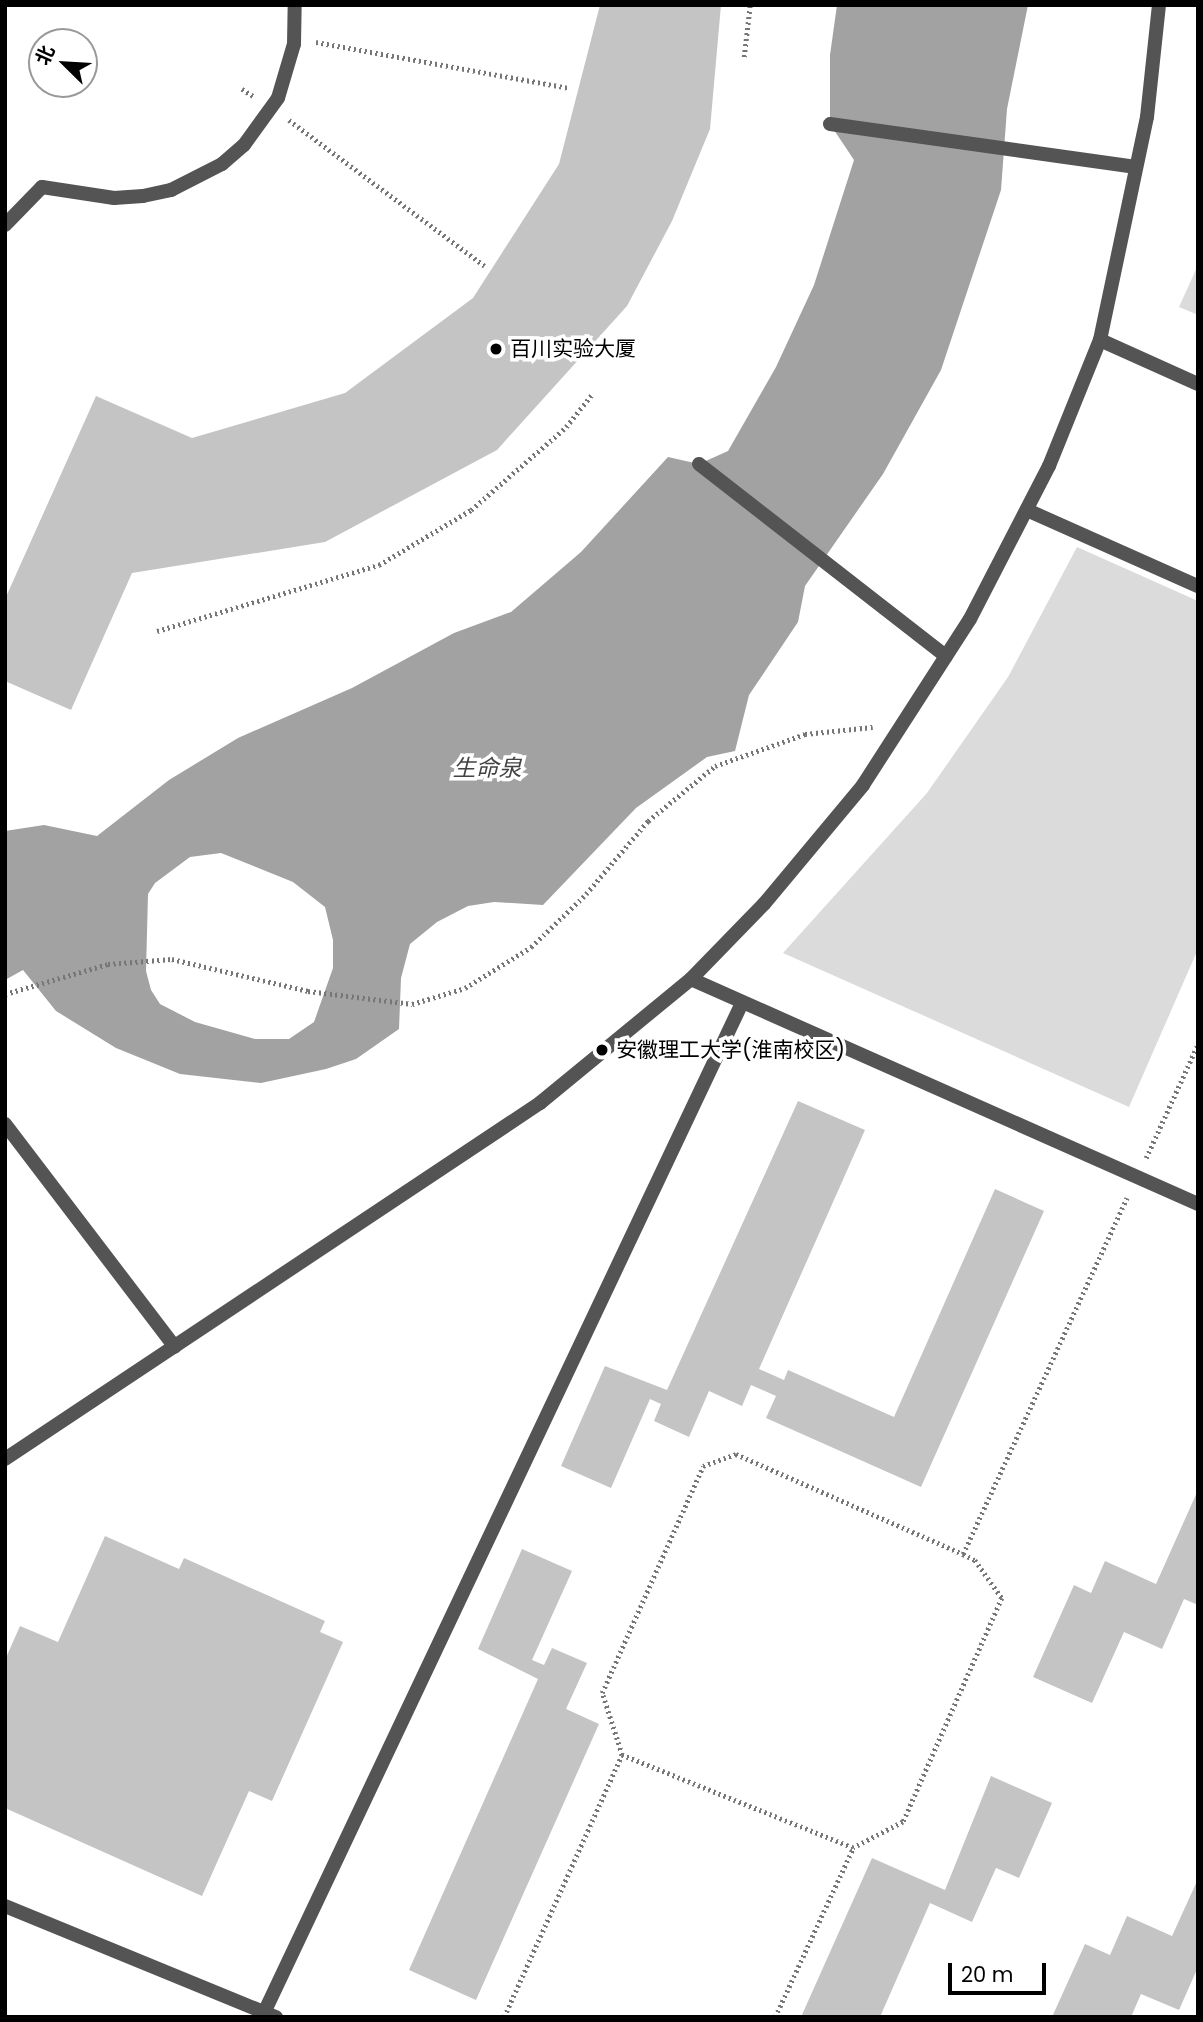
<!DOCTYPE html>
<meta charset="utf-8">
<style>
body{margin:0}
#map{position:relative;width:1203px;height:2022px;overflow:hidden;background:#fff;font-family:Poppins,"Noto Sans SC",sans-serif}
div>[style]{position:absolute}
.green>*{inset:0;background:#dbdbdb}
.water>*{inset:0;background:#a2a2a2}
.building>*{inset:0;background:#c4c4c4}
.path>*{height:4.5px;margin-top:-2.25px;transform-origin:0;background:repeating-linear-gradient(90deg,#767676 0 2px,transparent 0 5.5px)}
.lane>*{height:14px;margin:-7px;padding:0 7px;transform-origin:7px;border-radius:7px;background:#545454}
.street>*{height:14px;margin:-7px;padding:0 7px;transform-origin:7px;border-radius:7px;background:#545454}
.dots>*{width:19px;height:19px;translate:-50% -50%;box-sizing:border-box;border:4px solid #fff;border-radius:50%}
span{translate:-50% -50%;white-space:nowrap;text-align:center;line-height:1.15;-webkit-text-stroke:7px #fff;paint-order:stroke}
.poi-label{font-size:21px;color:#000}
.left{translate:0 -50%;text-align:left}
.water-label{font-size:23px;color:#434343;font-style:italic}
.frame{position:absolute;inset:0;border:7px solid #000;pointer-events:none}
.north{position:absolute;left:28px;top:28px;width:70px;height:70px;box-sizing:border-box;background:#fff;border:2px solid #999;border-radius:50%;rotate:294deg;font-size:19px;font-weight:700;line-height:28px;text-align:center;color:#000}
.north::after{content:'';display:block;margin:auto;width:24px;height:32px;background:#000;clip-path:polygon(50% 0,100% 100%,50% 72%,0 100%)}
.scale{position:absolute;left:948px;top:1963px;width:98px;height:32px;box-sizing:border-box;border:4px solid #000;border-top:0;padding-left:9px;font-size:21px;line-height:24px;white-space:nowrap;color:#000;-webkit-text-stroke:5px #fff;paint-order:stroke}
</style>
<div id="map">
<div class="green">
<i style="clip-path:polygon(1198px 265px,1198px 315px,1179px 307px)"></i>
<i style="clip-path:polygon(1077px 547px,1198px 601px,1198px 949px,1129px 1107px,783px 953px,927px 793px,1008px 677px)"></i>
</div>
<div class="water">
<i style="clip-path:polygon(evenodd,837px 5px,1028px 5px,1007px 109px,1001px 190px,941px 370px,883px 474px,805px 586px,798px 622px,749px 695px,735px 751px,707px 757px,636px 808px,543px 905px,494px 902px,468px 906px,437px 922px,410px 944px,401px 978px,399px 1029px,356px 1059px,326px 1069px,261px 1083px,180px 1074px,116px 1048px,56px 1011px,23px 970px,5px 980px,5px 831px,44px 825px,97px 836px,169px 780px,238px 738px,352px 688px,454px 633px,511px 612px,581px 552px,668px 457px,699px 464px,728px 451px,776px 367px,814px 285px,854px 160px,830px 124px,830px 55px,837px 5px,221px 853px,293px 882px,325px 907px,333px 940px,333px 968px,314px 1022px,289px 1039px,255px 1039px,195px 1022px,160px 1004px,151px 990px,146px 971px,148px 894px,155px 883px,190px 857px,221px 853px)"></i>
</div>
<div class="building">
<i style="clip-path:polygon(600px 5px,721px 5px,710px 129px,672px 221px,627px 306px,497px 450px,325px 542px,132px 573px,71px 710px,5px 681px,5px 599px,96px 396px,192px 438px,345px 393px,473px 298px,559px 164px)"></i>
<i style="clip-path:polygon(798px 1101px,865px 1130px,759px 1369px,784px 1380px,788px 1370px,894px 1417px,995px 1189px,1044px 1211px,921px 1487px,766px 1418px,776px 1396px,751px 1385px,742px 1406px,709px 1391px,689px 1437px,654px 1421px,661px 1404px,650px 1399px,611px 1488px,561px 1466px,605px 1366px,667px 1390px)"></i>
<i style="clip-path:polygon(1198px 1490px,1198px 1605px,1184px 1599px,1162px 1649px,1124px 1632px,1092px 1703px,1033px 1677px,1074px 1585px,1091px 1593px,1105px 1561px,1156px 1584px)"></i>
<i style="clip-path:polygon(105px 1536px,179px 1569px,184px 1558px,325px 1621px,320px 1632px,343px 1642px,272px 1801px,249px 1791px,202px 1896px,5px 1808px,5px 1660px,20px 1626px,58px 1642px)"></i>
<i style="clip-path:polygon(522px 1549px,572px 1571px,532px 1660px,544px 1665px,552px 1648px,587px 1663px,566px 1709px,599px 1724px,476px 2000px,409px 1970px,538px 1679px,478px 1649px)"></i>
<i style="clip-path:polygon(991px 1776px,1052px 1803px,1019px 1878px,996px 1868px,972px 1922px,930px 1903px,880px 2017px,801px 2017px,872px 1858px,945px 1890px)"></i>
<i style="clip-path:polygon(1198px 1879px,1198px 1967px,1179px 2010px,1141px 1994px,1131px 2017px,1052px 2017px,1085px 1944px,1110px 1955px,1127px 1916px,1172px 1936px)"></i>
</div>
<div class="path">
<i style="left:316px;top:42px;width:258px;rotate:10.3deg"></i>
<i style="left:744px;top:57px;width:52px;rotate:-83.4deg"></i>
<i style="left:242px;top:89px;width:13px;rotate:32deg"></i>
<i style="left:289px;top:120px;width:244px;rotate:36.7deg"></i>
<i style="left:157px;top:631px;width:232px;rotate:-16.6deg"></i>
<i style="left:379px;top:565px;width:107px;rotate:-30.9deg"></i>
<i style="left:471px;top:510px;width:126px;rotate:-41.1deg"></i>
<i style="left:566px;top:427px;width:43px;rotate:-51.5deg"></i>
<i style="left:5px;top:994px;width:107px;rotate:-16.2deg"></i>
<i style="left:108px;top:964px;width:64px;rotate:-4.5deg"></i>
<i style="left:172px;top:959px;width:140px;rotate:13.2deg"></i>
<i style="left:308px;top:991px;width:105px;rotate:7.1deg"></i>
<i style="left:412px;top:1004px;width:55px;rotate:-16.8deg"></i>
<i style="left:465px;top:988px;width:78px;rotate:-31.8deg"></i>
<i style="left:531px;top:947px;width:76px;rotate:-43.9deg"></i>
<i style="left:586px;top:894px;width:96px;rotate:-49.7deg"></i>
<i style="left:648px;top:821px;width:87px;rotate:-39.4deg"></i>
<i style="left:715px;top:766px;width:96px;rotate:-19.6deg"></i>
<i style="left:805px;top:734px;width:68px;rotate:-5.9deg"></i>
<i style="left:1146px;top:1158px;width:125px;rotate:-65.5deg"></i>
<i style="left:963px;top:1554px;width:392px;rotate:-65.3deg"></i>
<i style="left:504px;top:2017px;width:287px;rotate:-65.8deg"></i>
<i style="left:622px;top:1755px;width:65px;rotate:-107.9deg"></i>
<i style="left:602px;top:1693px;width:248px;rotate:-66deg"></i>
<i style="left:703px;top:1466px;width:35px;rotate:-20deg"></i>
<i style="left:736px;top:1454px;width:248px;rotate:23.8deg"></i>
<i style="left:963px;top:1554px;width:13px;rotate:27deg"></i>
<i style="left:975px;top:1560px;width:47px;rotate:54.6deg"></i>
<i style="left:1002px;top:1598px;width:245px;rotate:113.8deg"></i>
<i style="left:903px;top:1822px;width:56px;rotate:152.5deg"></i>
<i style="left:853px;top:1848px;width:249px;rotate:-158.1deg"></i>
<i style="left:775px;top:2017px;width:186px;rotate:-65.2deg"></i>
</div>
<div class="lane">
<i style="left:5px;top:225px;width:53px;rotate:-45.8deg"></i>
<i style="left:42px;top:187px;width:73px;rotate:8.7deg"></i>
<i style="left:114px;top:198px;width:29px;rotate:-4deg"></i>
<i style="left:143px;top:196px;width:29px;rotate:-12deg"></i>
<i style="left:171px;top:190px;width:57px;rotate:-27deg"></i>
<i style="left:222px;top:164px;width:29px;rotate:-41deg"></i>
<i style="left:244px;top:145px;width:58px;rotate:-54.1deg"></i>
<i style="left:278px;top:98px;width:56px;rotate:-73.5deg"></i>
<i style="left:294px;top:44px;width:39px;rotate:-89deg"></i>
<i style="left:1100px;top:340px;width:107px;rotate:24.2deg"></i>
<i style="left:1027px;top:510px;width:187px;rotate:24deg"></i>
<i style="left:691px;top:979px;width:555px;rotate:23.93deg"></i>
<i style="left:5px;top:1124px;width:280px;rotate:52.7deg"></i>
<i style="left:5px;top:1459px;width:643px;rotate:-33.64deg"></i>
<i style="left:540px;top:1103px;width:195px;rotate:-39.4deg"></i>
<i style="left:691px;top:979px;width:105px;rotate:-45.8deg"></i>
<i style="left:764px;top:904px;width:155px;rotate:-50.2deg"></i>
<i style="left:863px;top:785px;width:197px;rotate:-57.2deg"></i>
<i style="left:970px;top:619px;width:172px;rotate:-62.7deg"></i>
<i style="left:1049px;top:466px;width:136px;rotate:-68deg"></i>
<i style="left:1100px;top:340px;width:228px;rotate:-78.1deg"></i>
<i style="left:1147px;top:117px;width:113px;rotate:-83.9deg"></i>
<i style="left:5px;top:1906px;width:293px;rotate:22.3deg"></i>
<i style="left:262px;top:2017px;width:1122px;rotate:-64.67deg"></i>
</div>
<div class="street">
<i style="left:830px;top:124px;width:309px;rotate:8deg"></i>
<i style="left:699px;top:464px;width:313px;rotate:37.9deg"></i>
</div>
<div class="dots">
<i style="left:496px;top:349px;background:#000"></i>
<i style="left:602px;top:1050px;background:#000"></i>
</div>
<div class="poi-label">
<span class="left" style="left:510px;top:349px">百川实验大厦</span>
<span class="left" style="left:616px;top:1050px">安徽理工大学(淮南校区)</span>
</div>
<div class="water-label">
<span style="left:487px;top:768px">生命泉</span>
</div>
<div class="frame"></div>
<div class="north">北</div>
<div class="scale">20 m</div>
</div>
